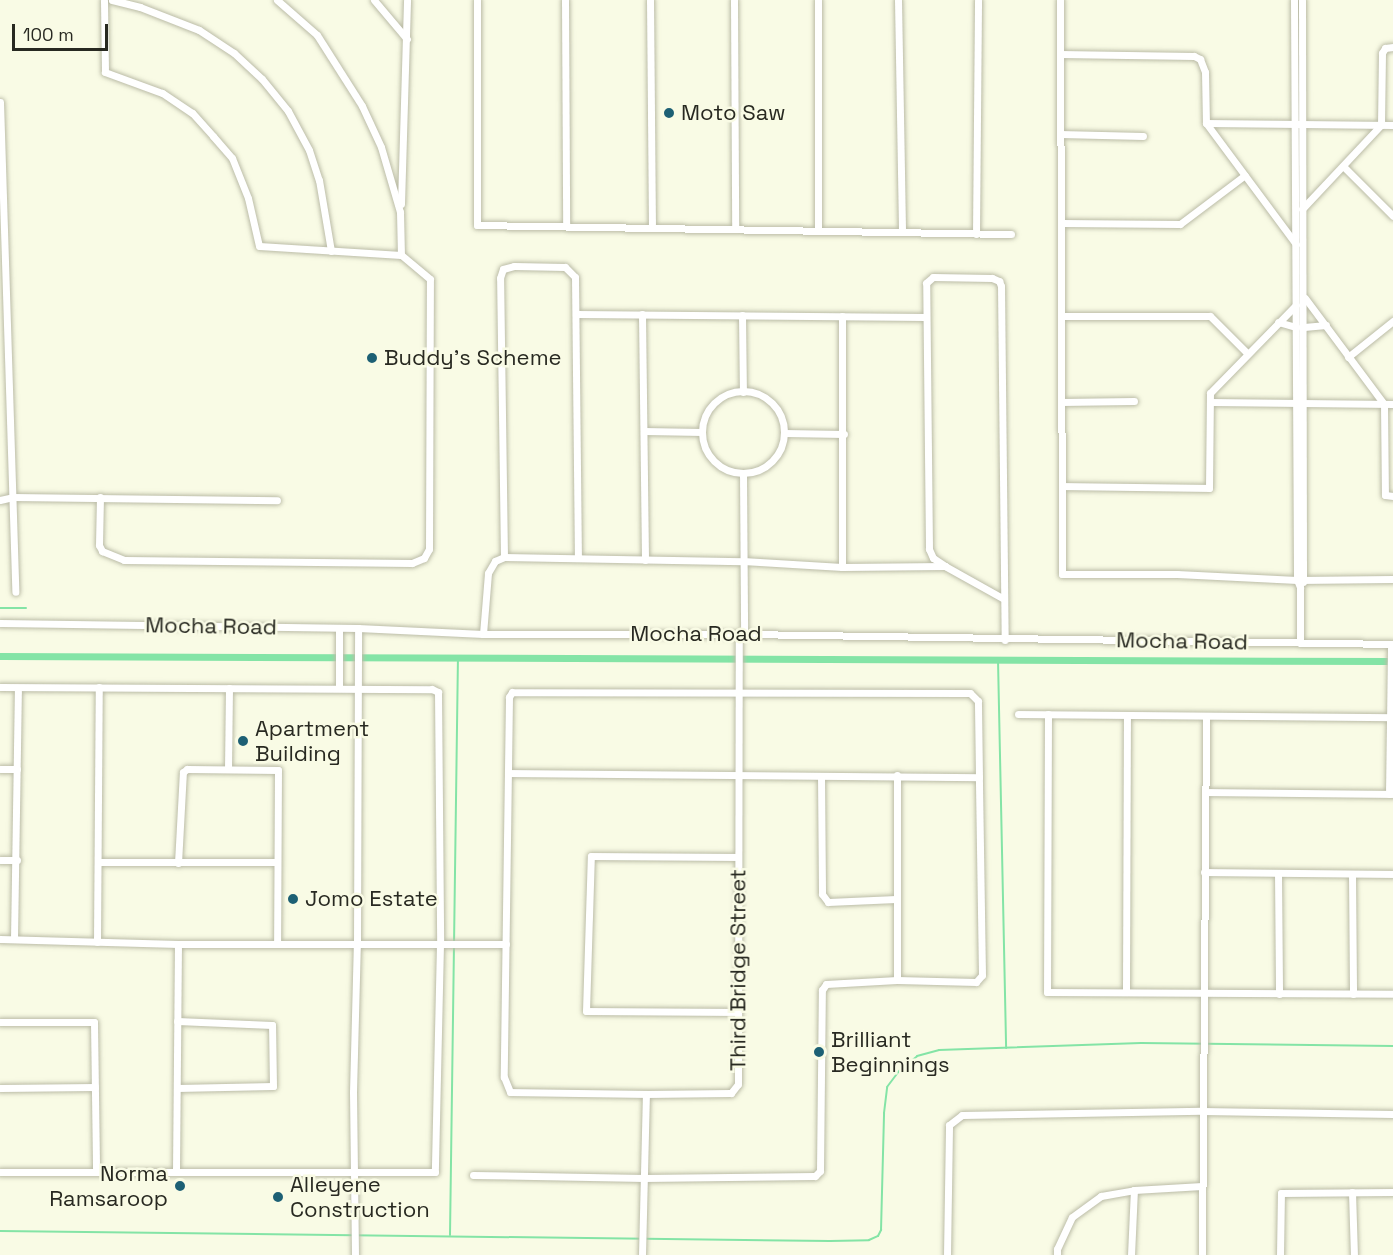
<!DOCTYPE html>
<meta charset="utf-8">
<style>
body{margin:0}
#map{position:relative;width:1393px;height:1255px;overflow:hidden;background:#f9fbe5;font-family:"Space Grotesk",sans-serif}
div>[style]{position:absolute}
.stream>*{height:2px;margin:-1px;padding:0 1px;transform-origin:1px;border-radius:1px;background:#84e4a6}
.canal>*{height:7px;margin:-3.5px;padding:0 3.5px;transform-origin:3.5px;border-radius:3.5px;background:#84e4a6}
.roads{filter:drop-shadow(0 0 2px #bbbca7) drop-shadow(0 0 2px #bbbca7)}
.minor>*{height:7px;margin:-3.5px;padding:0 3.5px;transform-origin:3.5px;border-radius:3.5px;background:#fff}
.minor>.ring{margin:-3.5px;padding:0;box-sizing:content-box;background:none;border:7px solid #fff;border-radius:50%}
.dots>*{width:16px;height:16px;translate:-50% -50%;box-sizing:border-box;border:3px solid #f9fbe5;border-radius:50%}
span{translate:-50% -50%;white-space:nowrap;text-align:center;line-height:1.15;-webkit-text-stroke:5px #f9fbe5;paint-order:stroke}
.poi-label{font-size:22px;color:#282921}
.left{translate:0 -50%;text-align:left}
.right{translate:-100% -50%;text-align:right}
.street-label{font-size:22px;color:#282921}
.scale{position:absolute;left:12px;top:24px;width:96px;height:27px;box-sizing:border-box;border:3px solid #282921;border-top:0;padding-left:8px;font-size:18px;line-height:21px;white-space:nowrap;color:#282921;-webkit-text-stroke:4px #f9fbe5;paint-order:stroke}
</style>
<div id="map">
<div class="stream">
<i style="left:0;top:608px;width:26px"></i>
<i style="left:998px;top:660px;width:388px;rotate:88.8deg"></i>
<i style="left:0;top:1231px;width:830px;rotate:0.69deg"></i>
<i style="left:830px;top:1241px;width:39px;rotate:-1deg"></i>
<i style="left:869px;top:1240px;width:10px;rotate:-24deg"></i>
<i style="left:878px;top:1236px;width:7px;rotate:-63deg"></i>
<i style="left:881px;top:1230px;width:117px;rotate:-88.5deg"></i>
<i style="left:884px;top:1113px;width:26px;rotate:-83deg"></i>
<i style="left:887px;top:1087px;width:21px;rotate:-53deg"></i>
<i style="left:900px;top:1070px;width:22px;rotate:-39deg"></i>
<i style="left:917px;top:1056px;width:23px;rotate:-15deg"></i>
<i style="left:939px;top:1050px;width:202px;rotate:-2deg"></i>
<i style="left:1141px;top:1043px;width:252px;rotate:0.7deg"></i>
<i style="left:450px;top:1235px;width:578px;rotate:-89.21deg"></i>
</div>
<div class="canal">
<i style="left:0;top:656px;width:1393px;rotate:0.21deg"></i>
</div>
<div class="roads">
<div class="minor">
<i style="left:112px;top:0;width:29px;rotate:14deg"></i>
<i style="left:140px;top:7px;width:63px;rotate:21.3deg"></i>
<i style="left:199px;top:30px;width:42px;rotate:33.3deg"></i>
<i style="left:234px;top:53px;width:38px;rotate:43deg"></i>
<i style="left:262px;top:79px;width:41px;rotate:50.9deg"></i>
<i style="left:288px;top:111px;width:44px;rotate:61.7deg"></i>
<i style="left:309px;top:150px;width:32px;rotate:72deg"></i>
<i style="left:319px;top:180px;width:72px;rotate:80.4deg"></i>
<i style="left:277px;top:0;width:53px;rotate:41.2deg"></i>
<i style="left:317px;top:35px;width:84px;rotate:57.6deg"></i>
<i style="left:362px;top:106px;width:45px;rotate:65.1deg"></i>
<i style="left:381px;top:147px;width:68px;rotate:73.7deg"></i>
<i style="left:400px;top:212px;width:43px;rotate:88.7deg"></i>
<i style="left:374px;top:0;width:51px;rotate:49.8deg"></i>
<i style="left:477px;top:0;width:225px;rotate:90deg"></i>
<i style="left:477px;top:225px;width:534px;rotate:0.97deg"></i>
<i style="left:565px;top:0;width:226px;rotate:89.7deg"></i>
<i style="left:650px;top:0;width:228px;rotate:89.5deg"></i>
<i style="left:734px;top:0;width:229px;rotate:89.7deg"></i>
<i style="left:818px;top:0;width:231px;rotate:90deg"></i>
<i style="left:898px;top:0;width:232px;rotate:89deg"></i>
<i style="left:1060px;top:0;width:574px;rotate:89.8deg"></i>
<i style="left:1062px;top:574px;width:115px"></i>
<i style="left:1177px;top:574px;width:120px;rotate:2.9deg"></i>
<i style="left:1297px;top:580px;width:96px;rotate:-0.6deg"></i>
<i style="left:1294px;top:0;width:580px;rotate:89.7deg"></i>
<i style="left:1297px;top:580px;width:8px;rotate:67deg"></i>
<i style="left:1300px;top:587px;width:56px;rotate:90deg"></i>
<i style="left:1302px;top:0;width:582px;rotate:89.9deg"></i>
<i style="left:1060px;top:54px;width:134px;rotate:0.9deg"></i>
<i style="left:1194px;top:56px;width:7px;rotate:27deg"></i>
<i style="left:1200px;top:59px;width:14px;rotate:69deg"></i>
<i style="left:1205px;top:72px;width:51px;rotate:88.9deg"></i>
<i style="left:1206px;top:123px;width:151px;rotate:53.4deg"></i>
<i style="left:0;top:102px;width:490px;rotate:88.2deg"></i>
<i style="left:1206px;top:123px;width:187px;rotate:0.6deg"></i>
<i style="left:1060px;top:134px;width:83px;rotate:1.4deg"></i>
<i style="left:1344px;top:167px;width:69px;rotate:45deg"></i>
<i style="left:401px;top:204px;width:204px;rotate:-88.3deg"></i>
<i style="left:1302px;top:209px;width:115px;rotate:-46.8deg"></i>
<i style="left:1381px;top:125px;width:72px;rotate:-89.2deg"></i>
<i style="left:1382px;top:53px;width:6px;rotate:-59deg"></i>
<i style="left:1385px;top:48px;width:8px;rotate:-7deg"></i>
<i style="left:1061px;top:223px;width:119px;rotate:0.5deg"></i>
<i style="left:1180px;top:224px;width:81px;rotate:-37deg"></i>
<i style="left:976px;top:234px;width:234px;rotate:-89.5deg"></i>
<i style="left:1305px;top:298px;width:132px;rotate:53.3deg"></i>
<i style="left:1384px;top:404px;width:91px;rotate:89.4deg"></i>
<i style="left:1385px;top:495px;width:8px;rotate:7deg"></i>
<i style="left:576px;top:314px;width:350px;rotate:0.5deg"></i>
<i style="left:642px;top:314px;width:246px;rotate:89.3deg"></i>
<i style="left:742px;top:315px;width:77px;rotate:89.3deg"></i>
<i style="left:1061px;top:316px;width:149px"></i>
<i style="left:1210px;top:316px;width:52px;rotate:45deg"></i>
<i style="left:1278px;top:322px;width:19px;rotate:16deg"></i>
<i style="left:1304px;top:327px;width:22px;rotate:-5deg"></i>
<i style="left:1348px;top:357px;width:58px;rotate:-38.7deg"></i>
<i class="ring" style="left:702px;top:391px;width:75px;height:75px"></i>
<i style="left:1061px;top:402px;width:73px;rotate:-0.8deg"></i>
<i style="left:1210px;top:402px;width:183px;rotate:0.6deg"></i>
<i style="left:644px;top:431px;width:58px;rotate:1deg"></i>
<i style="left:784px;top:433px;width:60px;rotate:1deg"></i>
<i style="left:743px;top:473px;width:161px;rotate:89.6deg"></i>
<i style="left:1062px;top:486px;width:147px;rotate:0.8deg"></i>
<i style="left:1209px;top:488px;width:95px;rotate:-89.4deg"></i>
<i style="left:1210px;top:393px;width:123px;rotate:-45.7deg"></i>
<i style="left:100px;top:497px;width:48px;rotate:91.2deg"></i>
<i style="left:99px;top:545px;width:7px;rotate:63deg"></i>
<i style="left:102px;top:551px;width:24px;rotate:22deg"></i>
<i style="left:124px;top:560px;width:288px;rotate:0.6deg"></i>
<i style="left:412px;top:563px;width:13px;rotate:-23deg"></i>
<i style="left:424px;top:558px;width:10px;rotate:-61deg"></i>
<i style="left:429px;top:549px;width:270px;rotate:-89.8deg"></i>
<i style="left:430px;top:279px;width:38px;rotate:-140deg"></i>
<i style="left:401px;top:255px;width:142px;rotate:-176.4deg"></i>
<i style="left:259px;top:246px;width:49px;rotate:-102.9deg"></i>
<i style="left:248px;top:198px;width:43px;rotate:-111.8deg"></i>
<i style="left:232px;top:158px;width:29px;rotate:-131deg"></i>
<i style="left:213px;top:136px;width:31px;rotate:-132deg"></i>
<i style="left:192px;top:113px;width:36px;rotate:-146deg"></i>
<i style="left:162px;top:93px;width:61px;rotate:-159.8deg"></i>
<i style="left:105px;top:72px;width:72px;rotate:-90.8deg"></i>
<i style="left:0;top:500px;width:13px;rotate:-13deg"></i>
<i style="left:13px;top:497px;width:264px;rotate:0.7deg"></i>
<i style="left:504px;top:557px;width:279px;rotate:-90.8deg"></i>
<i style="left:500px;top:278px;width:9px;rotate:-72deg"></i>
<i style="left:503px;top:269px;width:11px;rotate:-15deg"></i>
<i style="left:514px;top:266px;width:51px;rotate:1.1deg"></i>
<i style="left:565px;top:267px;width:14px;rotate:45deg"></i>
<i style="left:575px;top:277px;width:281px;rotate:89.4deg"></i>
<i style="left:842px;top:567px;width:251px;rotate:-90deg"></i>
<i style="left:1004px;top:599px;width:68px;rotate:-150.8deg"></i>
<i style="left:945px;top:566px;width:14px;rotate:-146deg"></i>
<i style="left:933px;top:558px;width:10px;rotate:-114deg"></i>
<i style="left:929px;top:549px;width:266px;rotate:-90.6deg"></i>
<i style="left:926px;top:283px;width:9px;rotate:-41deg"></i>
<i style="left:933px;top:277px;width:59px;rotate:1deg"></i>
<i style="left:992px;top:278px;width:8px;rotate:23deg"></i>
<i style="left:999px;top:281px;width:5px;rotate:68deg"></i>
<i style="left:1001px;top:286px;width:354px;rotate:89.4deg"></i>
<i style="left:0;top:623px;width:358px;rotate:0.8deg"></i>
<i style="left:358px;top:628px;width:125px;rotate:2.7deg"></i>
<i style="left:483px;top:634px;width:261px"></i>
<i style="left:744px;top:634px;width:649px;rotate:0.88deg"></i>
<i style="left:339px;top:628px;width:60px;rotate:90deg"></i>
<i style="left:483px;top:634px;width:61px;rotate:-85.3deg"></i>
<i style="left:488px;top:573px;width:14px;rotate:-60deg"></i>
<i style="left:495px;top:561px;width:10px;rotate:-24deg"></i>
<i style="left:504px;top:557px;width:239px;rotate:1deg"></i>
<i style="left:743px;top:561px;width:99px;rotate:3.5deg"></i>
<i style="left:842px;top:567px;width:103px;rotate:-0.6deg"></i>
<i style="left:0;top:687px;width:432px;rotate:0.3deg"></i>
<i style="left:432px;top:689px;width:7px;rotate:27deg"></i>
<i style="left:438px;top:692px;width:252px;rotate:89.5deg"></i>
<i style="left:440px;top:944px;width:228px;rotate:91.3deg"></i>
<i style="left:435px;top:1172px;width:435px;rotate:180deg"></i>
<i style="left:1018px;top:714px;width:375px;rotate:0.5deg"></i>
<i style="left:1048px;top:714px;width:278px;rotate:90.2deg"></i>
<i style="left:1047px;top:992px;width:346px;rotate:0.3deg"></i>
<i style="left:0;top:769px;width:17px"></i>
<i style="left:228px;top:769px;width:81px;rotate:-89.3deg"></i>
<i style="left:508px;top:773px;width:471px;rotate:0.5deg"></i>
<i style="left:979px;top:777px;width:76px;rotate:-90.8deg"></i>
<i style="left:978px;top:701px;width:11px;rotate:-135deg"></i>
<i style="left:970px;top:693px;width:458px;rotate:-179.9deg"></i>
<i style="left:512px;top:692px;width:6px;rotate:121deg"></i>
<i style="left:509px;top:697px;width:380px;rotate:90.8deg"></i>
<i style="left:504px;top:1077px;width:16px;rotate:68deg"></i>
<i style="left:510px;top:1092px;width:136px;rotate:0.8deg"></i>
<i style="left:897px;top:775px;width:205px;rotate:90deg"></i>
<i style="left:821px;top:776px;width:118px;rotate:89.5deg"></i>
<i style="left:822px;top:894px;width:10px;rotate:53deg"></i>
<i style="left:828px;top:902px;width:68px;rotate:-2.5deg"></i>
<i style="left:1205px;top:792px;width:188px;rotate:0.6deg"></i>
<i style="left:1389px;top:794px;width:150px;rotate:-89.2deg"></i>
<i style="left:0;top:860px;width:17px"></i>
<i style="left:98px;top:862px;width:179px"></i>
<i style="left:178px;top:863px;width:91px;rotate:-86.9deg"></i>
<i style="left:183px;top:772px;width:5px;rotate:-37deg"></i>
<i style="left:187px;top:769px;width:91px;rotate:0.6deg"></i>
<i style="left:278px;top:770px;width:173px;rotate:90.3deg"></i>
<i style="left:1204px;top:872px;width:189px;rotate:0.6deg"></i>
<i style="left:1278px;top:873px;width:121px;rotate:89.5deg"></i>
<i style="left:1352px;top:874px;width:120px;rotate:89.5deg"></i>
<i style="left:0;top:939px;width:178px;rotate:1.6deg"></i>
<i style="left:178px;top:944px;width:328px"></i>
<i style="left:14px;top:939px;width:251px;rotate:-89.1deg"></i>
<i style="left:97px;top:942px;width:255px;rotate:-89.6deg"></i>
<i style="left:1126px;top:992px;width:276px;rotate:-89.8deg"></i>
<i style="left:738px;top:1012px;width:152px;rotate:-179.6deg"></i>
<i style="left:586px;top:1011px;width:155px;rotate:-88.2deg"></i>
<i style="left:591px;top:856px;width:147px;rotate:0.4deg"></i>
<i style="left:0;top:1022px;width:94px"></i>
<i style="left:94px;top:1022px;width:150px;rotate:89.2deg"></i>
<i style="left:0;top:1088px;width:95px;rotate:-0.6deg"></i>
<i style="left:177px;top:1088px;width:96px;rotate:-1.2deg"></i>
<i style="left:273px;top:1086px;width:61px;rotate:-90.9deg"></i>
<i style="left:272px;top:1025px;width:95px;rotate:-177.6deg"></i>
<i style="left:176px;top:1172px;width:228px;rotate:-89.5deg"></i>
<i style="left:473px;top:1175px;width:171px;rotate:1deg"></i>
<i style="left:644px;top:1178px;width:171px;rotate:-0.7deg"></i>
<i style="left:815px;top:1176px;width:7px;rotate:-45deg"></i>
<i style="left:820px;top:1171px;width:181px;rotate:-89.4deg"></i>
<i style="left:822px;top:990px;width:7px;rotate:-56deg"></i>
<i style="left:826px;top:984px;width:71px;rotate:-3.2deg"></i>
<i style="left:897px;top:980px;width:79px;rotate:1.5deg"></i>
<i style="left:976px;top:982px;width:9px;rotate:-49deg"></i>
<i style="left:982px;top:975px;width:198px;rotate:-90.9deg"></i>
<i style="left:1352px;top:1192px;width:63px;rotate:88.2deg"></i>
<i style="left:355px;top:1255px;width:163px;rotate:-90.7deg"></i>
<i style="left:353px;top:1092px;width:148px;rotate:-88.5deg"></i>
<i style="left:357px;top:944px;width:316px;rotate:-89.8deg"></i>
<i style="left:642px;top:1255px;width:161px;rotate:-88.6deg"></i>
<i style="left:646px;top:1094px;width:85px;rotate:-0.7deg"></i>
<i style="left:731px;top:1093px;width:11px;rotate:-52deg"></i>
<i style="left:738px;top:1084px;width:450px;rotate:-89.9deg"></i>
<i style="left:947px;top:1255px;width:130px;rotate:-89.1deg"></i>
<i style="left:949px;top:1125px;width:16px;rotate:-38deg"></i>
<i style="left:962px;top:1115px;width:240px;rotate:-1deg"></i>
<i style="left:1202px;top:1111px;width:191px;rotate:0.9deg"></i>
<i style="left:1057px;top:1255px;width:6px;rotate:-90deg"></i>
<i style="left:1057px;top:1249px;width:35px;rotate:-65deg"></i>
<i style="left:1072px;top:1217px;width:36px;rotate:-36deg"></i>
<i style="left:1101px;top:1196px;width:34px;rotate:-10deg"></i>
<i style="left:1134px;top:1190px;width:68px;rotate:-3.4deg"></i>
<i style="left:1131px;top:1255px;width:65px;rotate:-87.4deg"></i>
<i style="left:1202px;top:1255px;width:538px;rotate:-89.57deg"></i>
<i style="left:1280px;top:1255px;width:62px;rotate:-89.1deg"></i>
<i style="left:1281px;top:1193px;width:112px;rotate:-0.5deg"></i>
</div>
</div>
<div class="dots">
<i style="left:669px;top:113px;background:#1d6074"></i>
<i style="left:372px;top:358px;background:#1d6074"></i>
<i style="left:243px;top:741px;background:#1d6074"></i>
<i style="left:293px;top:899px;background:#1d6074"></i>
<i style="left:819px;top:1052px;background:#1d6074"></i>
<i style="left:180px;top:1186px;background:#1d6074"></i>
<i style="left:278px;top:1197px;background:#1d6074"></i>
</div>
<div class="poi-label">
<span class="left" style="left:681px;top:113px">Moto Saw</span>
<span class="left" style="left:384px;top:358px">Buddy’s Scheme</span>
<span class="left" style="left:255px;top:741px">Apartment<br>Building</span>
<span class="left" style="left:305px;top:899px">Jomo Estate</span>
<span class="left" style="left:831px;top:1052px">Brilliant<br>Beginnings</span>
<span class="right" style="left:168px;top:1186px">Norma<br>Ramsaroop</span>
<span class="left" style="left:290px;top:1197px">Alleyene<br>Construction</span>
</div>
<div class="street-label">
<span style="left:211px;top:626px;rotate:1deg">Mocha Road</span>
<span style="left:696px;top:634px">Mocha Road</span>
<span style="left:1182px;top:641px;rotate:1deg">Mocha Road</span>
<span style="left:738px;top:970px;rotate:-90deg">Third Bridge Street</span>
</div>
<div class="scale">100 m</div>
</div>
